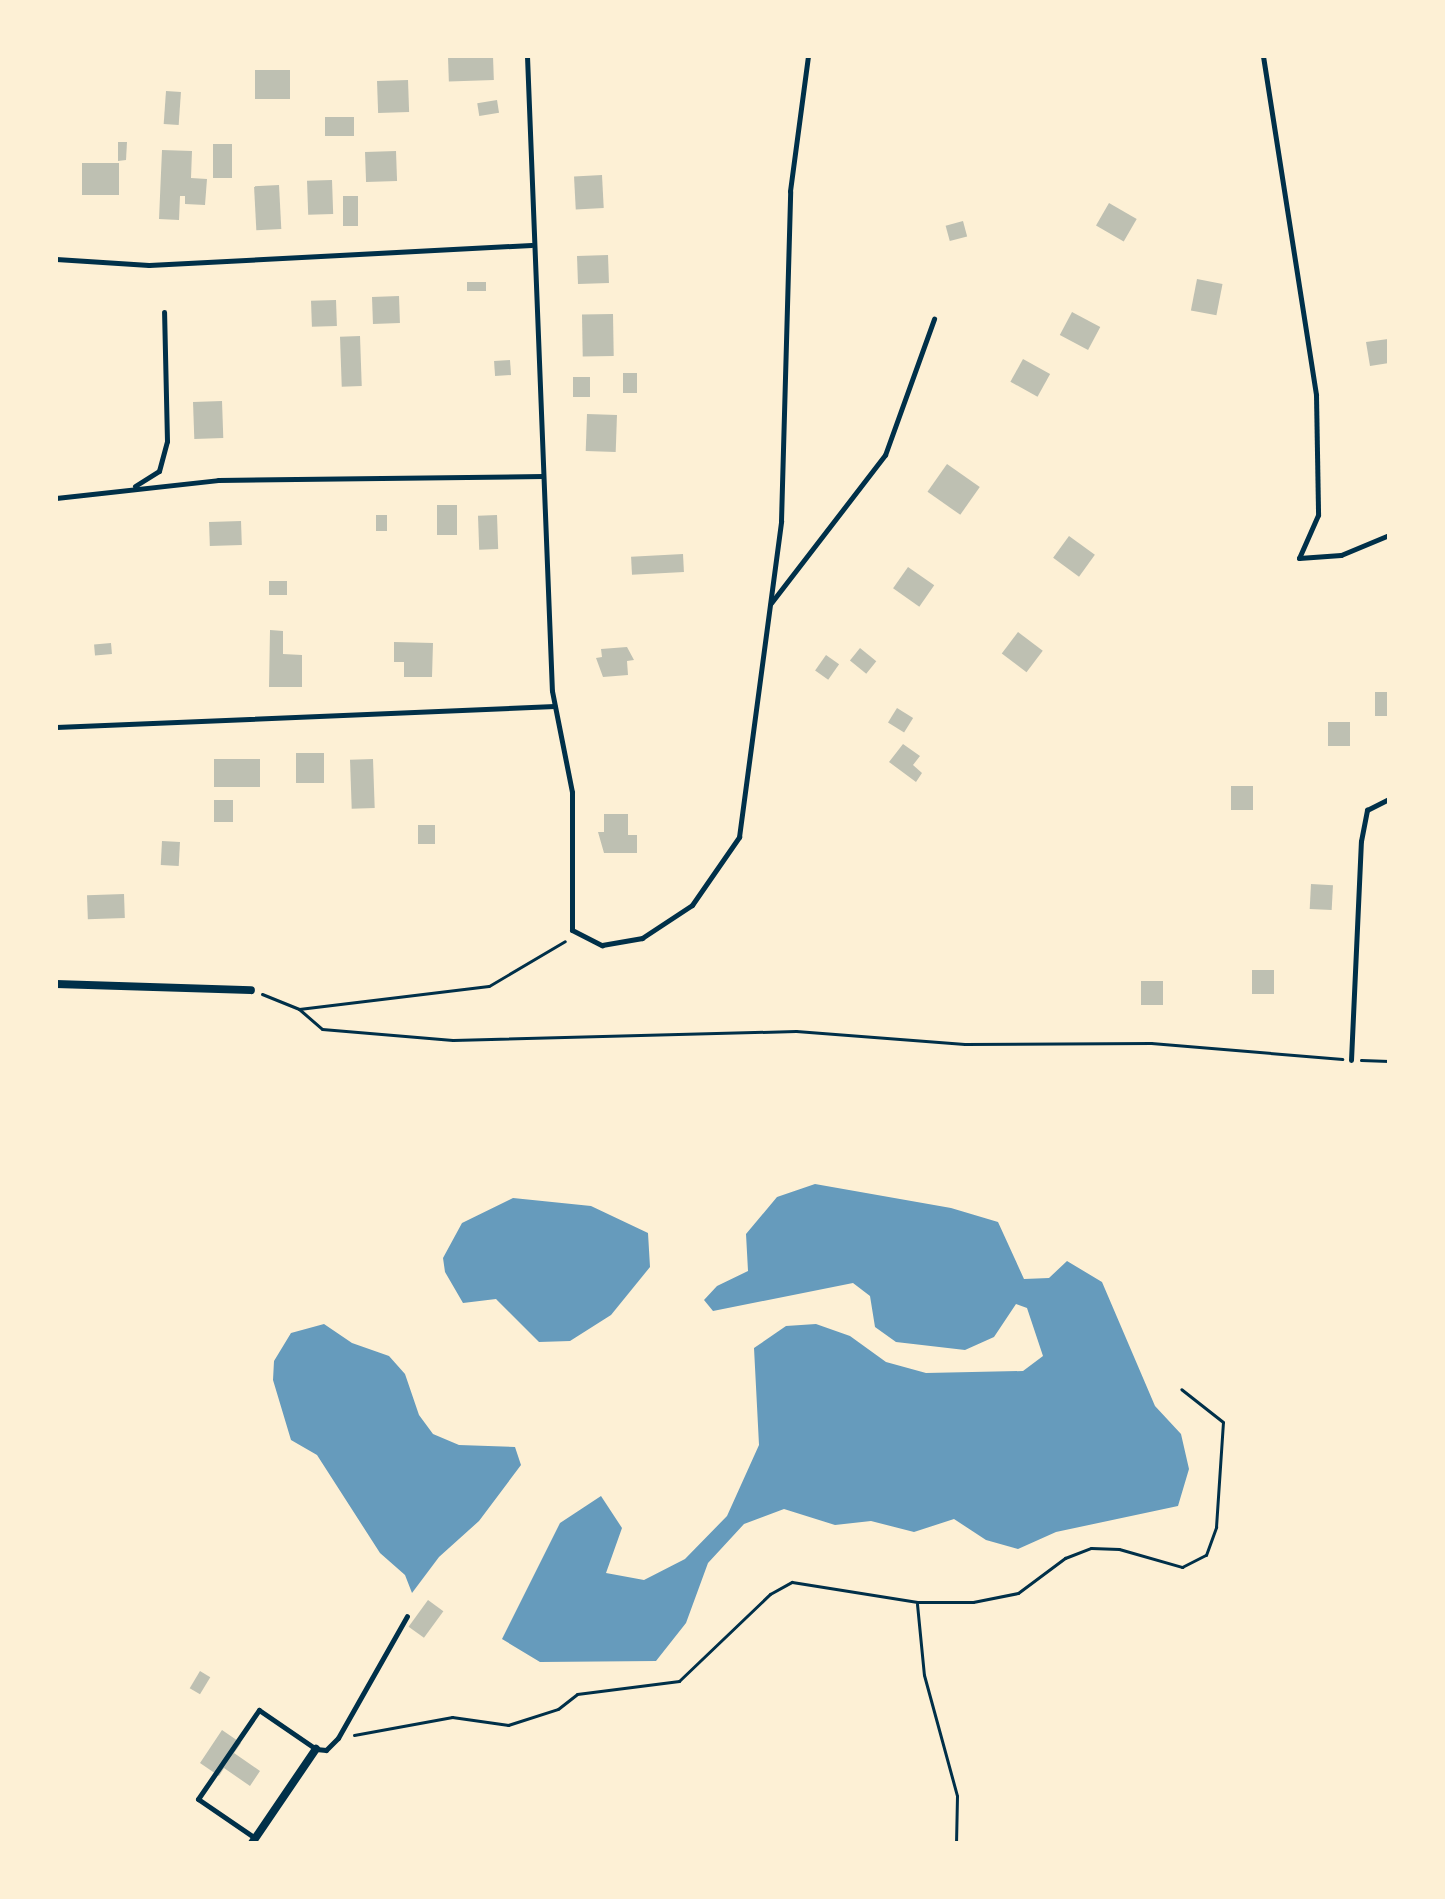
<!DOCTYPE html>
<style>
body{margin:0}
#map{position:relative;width:1445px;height:1899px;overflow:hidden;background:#fdf0d5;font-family:Raleway,sans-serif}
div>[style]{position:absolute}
.water>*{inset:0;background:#669bbc}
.building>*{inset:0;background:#bec0b2;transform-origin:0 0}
.path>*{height:3px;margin:-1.5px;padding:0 1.5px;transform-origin:1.5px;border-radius:1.5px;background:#003049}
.service>*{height:5px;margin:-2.5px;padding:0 2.5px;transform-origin:2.5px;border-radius:2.5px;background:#003049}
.minor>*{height:8px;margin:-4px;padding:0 4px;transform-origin:4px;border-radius:4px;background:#003049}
span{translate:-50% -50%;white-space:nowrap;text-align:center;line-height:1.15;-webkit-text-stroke:7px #fdf0d5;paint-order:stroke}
.frame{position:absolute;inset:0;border:58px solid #fdf0d5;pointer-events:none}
</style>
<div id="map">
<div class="water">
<i style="clip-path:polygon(815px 1184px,951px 1208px,998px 1222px,1024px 1279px,1049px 1278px,1067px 1261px,1102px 1282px,1155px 1406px,1181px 1434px,1189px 1469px,1178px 1506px,1056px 1532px,1018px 1549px,986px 1540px,954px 1519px,914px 1532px,871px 1521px,835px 1525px,784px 1509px,744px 1524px,708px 1563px,686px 1623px,656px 1661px,540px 1662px,502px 1639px,560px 1523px,601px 1496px,622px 1528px,606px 1573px,644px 1580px,685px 1559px,727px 1516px,759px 1445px,754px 1348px,786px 1326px,816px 1324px,850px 1336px,886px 1362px,926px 1373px,1023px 1371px,1043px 1356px,1027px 1308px,1016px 1304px,994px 1337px,965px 1350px,896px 1342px,875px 1327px,870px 1296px,853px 1283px,713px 1311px,704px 1300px,717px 1286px,748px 1271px,746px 1234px,777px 1197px)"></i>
<i style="clip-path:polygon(513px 1198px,591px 1206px,648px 1233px,650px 1267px,611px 1315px,570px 1341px,539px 1342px,496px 1299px,463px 1303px,445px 1272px,443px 1258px,462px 1223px)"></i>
<i style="clip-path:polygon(324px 1324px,352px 1343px,389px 1356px,405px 1374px,419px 1415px,433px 1434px,459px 1445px,515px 1447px,521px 1465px,479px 1521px,439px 1557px,412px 1593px,405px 1575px,380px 1553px,317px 1455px,291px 1440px,273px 1380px,274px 1361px,291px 1333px)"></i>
</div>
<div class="building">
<i style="left:493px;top:56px;width:24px;height:45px;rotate:88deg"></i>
<i style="left:255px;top:70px;width:35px;height:29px"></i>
<i style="left:408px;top:80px;width:32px;height:31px;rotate:88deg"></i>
<i style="left:166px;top:91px;width:15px;height:33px;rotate:4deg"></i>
<i style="left:497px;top:100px;width:13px;height:20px;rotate:81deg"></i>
<i style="left:354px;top:117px;width:19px;height:29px;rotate:90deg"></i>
<i style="clip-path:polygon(118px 142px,127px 142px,126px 160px,118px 161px)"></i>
<i style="left:213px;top:144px;width:19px;height:34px"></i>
<i style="clip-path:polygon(162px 150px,192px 151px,191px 178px,207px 179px,205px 205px,185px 204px,185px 196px,180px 196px,179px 220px,159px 219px)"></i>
<i style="left:396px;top:151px;width:30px;height:31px;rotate:88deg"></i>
<i style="left:82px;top:163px;width:37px;height:32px"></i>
<i style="left:602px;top:175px;width:33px;height:28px;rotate:87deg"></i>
<i style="left:332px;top:180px;width:34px;height:25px;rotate:88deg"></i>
<i style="left:279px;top:185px;width:44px;height:25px;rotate:87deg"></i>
<i style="left:343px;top:196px;width:15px;height:30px"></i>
<i style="left:1109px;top:203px;width:32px;height:26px;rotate:30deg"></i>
<i style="left:963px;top:221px;width:16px;height:18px;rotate:75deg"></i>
<i style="left:608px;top:255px;width:28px;height:31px;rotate:88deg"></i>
<i style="left:1197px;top:279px;width:26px;height:32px;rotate:11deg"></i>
<i style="left:467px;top:282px;width:19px;height:9px"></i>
<i style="left:399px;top:296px;width:27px;height:27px;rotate:88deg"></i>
<i style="left:336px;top:300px;width:26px;height:25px;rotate:88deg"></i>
<i style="left:1072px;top:312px;width:32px;height:26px;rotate:28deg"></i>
<i style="left:613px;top:314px;width:42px;height:31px;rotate:89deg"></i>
<i style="left:360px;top:336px;width:50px;height:20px;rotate:88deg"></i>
<i style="clip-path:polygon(1388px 339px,1389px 363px,1370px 366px,1366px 342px)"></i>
<i style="left:1023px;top:359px;width:31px;height:26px;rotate:29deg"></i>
<i style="left:510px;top:360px;width:15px;height:16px;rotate:86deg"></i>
<i style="left:623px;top:373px;width:14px;height:20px"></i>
<i style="left:573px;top:377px;width:17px;height:20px"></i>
<i style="left:222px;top:401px;width:37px;height:29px;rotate:88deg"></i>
<i style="left:587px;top:414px;width:30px;height:37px;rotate:2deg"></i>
<i style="left:947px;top:464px;width:40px;height:34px;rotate:35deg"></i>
<i style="left:437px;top:505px;width:20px;height:30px"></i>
<i style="left:376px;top:515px;width:11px;height:16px"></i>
<i style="left:497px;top:515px;width:34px;height:19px;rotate:88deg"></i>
<i style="left:241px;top:521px;width:24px;height:32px;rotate:88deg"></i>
<i style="left:1069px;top:536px;width:32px;height:27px;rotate:36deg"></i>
<i style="left:683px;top:554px;width:18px;height:52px;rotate:87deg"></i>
<i style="left:908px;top:567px;width:32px;height:26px;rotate:35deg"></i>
<i style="left:287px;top:581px;width:14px;height:18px;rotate:90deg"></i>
<i style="clip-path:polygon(270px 630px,283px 631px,283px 654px,302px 655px,302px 687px,269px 687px)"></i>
<i style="left:1018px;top:632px;width:31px;height:27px;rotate:37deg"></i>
<i style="clip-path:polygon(394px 642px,433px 643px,432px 677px,404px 677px,404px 662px,394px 662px)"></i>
<i style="left:111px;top:643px;width:11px;height:17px;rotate:85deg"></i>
<i style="clip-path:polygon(627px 647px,634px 660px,627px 661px,628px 675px,603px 677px,596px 658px,602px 657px,601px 649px)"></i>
<i style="left:860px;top:648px;width:21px;height:16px;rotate:39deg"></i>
<i style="left:826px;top:655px;width:16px;height:19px;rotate:35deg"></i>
<i style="left:1375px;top:692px;width:14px;height:24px"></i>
<i style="left:897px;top:708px;width:19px;height:17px;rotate:32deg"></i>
<i style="left:1328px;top:722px;width:22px;height:24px"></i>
<i style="clip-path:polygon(903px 744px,920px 756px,913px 765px,922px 773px,916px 782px,889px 762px)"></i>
<i style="left:296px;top:753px;width:28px;height:30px"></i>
<i style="left:260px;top:759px;width:28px;height:46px;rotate:90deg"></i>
<i style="left:373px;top:759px;width:49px;height:23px;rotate:88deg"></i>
<i style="left:1231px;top:786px;width:22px;height:24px"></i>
<i style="left:214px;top:800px;width:19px;height:22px"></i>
<i style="clip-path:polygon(604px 814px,628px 814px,628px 835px,637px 835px,637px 853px,604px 853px,598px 832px,604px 832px)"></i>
<i style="left:435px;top:825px;width:19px;height:17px;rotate:90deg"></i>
<i style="left:162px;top:841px;width:18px;height:24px;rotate:3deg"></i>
<i style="left:1311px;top:884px;width:22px;height:25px;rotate:3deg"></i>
<i style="left:124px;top:894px;width:24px;height:37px;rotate:88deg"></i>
<i style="left:1252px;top:970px;width:22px;height:24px"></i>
<i style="left:1141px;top:981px;width:22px;height:24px"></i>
<i style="left:428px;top:1600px;width:19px;height:33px;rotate:36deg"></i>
<i style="left:200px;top:1671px;width:12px;height:20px;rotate:31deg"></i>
<i style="clip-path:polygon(222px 1730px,241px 1743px,234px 1753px,260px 1771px,250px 1786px,224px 1768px,219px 1776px,200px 1763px)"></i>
</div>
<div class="path">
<i style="left:262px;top:994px;width:40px;rotate:22deg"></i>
<i style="left:299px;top:1009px;width:191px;rotate:-6.9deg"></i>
<i style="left:489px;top:986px;width:88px;rotate:-30.6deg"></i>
<i style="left:299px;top:1009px;width:30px;rotate:41deg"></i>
<i style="left:322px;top:1029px;width:131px;rotate:4.8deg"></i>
<i style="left:453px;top:1040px;width:343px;rotate:-1.5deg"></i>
<i style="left:796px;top:1031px;width:169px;rotate:4.4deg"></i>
<i style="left:965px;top:1044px;width:186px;rotate:-0.3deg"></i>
<i style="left:1151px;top:1043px;width:192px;rotate:4.8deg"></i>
<i style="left:1361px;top:1060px;width:28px;rotate:2deg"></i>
<i style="left:917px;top:1604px;width:71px;rotate:84.4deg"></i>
<i style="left:924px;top:1675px;width:125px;rotate:74.7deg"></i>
<i style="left:957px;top:1796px;width:47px;rotate:91.2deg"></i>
<i style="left:354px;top:1735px;width:100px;rotate:-10.4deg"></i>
<i style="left:452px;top:1717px;width:57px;rotate:8.1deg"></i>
<i style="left:508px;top:1725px;width:52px;rotate:-17.7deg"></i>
<i style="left:558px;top:1709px;width:24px;rotate:-38deg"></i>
<i style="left:577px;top:1694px;width:103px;rotate:-7.3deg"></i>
<i style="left:679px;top:1681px;width:126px;rotate:-43.7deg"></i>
<i style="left:770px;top:1594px;width:25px;rotate:-29deg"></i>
<i style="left:792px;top:1582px;width:127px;rotate:9.1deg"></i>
<i style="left:917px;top:1602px;width:56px"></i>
<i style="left:973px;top:1602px;width:46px;rotate:-11.3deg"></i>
<i style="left:1018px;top:1593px;width:59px;rotate:-36.7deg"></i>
<i style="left:1065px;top:1558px;width:28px;rotate:-21deg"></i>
<i style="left:1091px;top:1548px;width:28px;rotate:2deg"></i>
<i style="left:1119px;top:1549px;width:66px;rotate:15.9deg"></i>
<i style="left:1182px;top:1567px;width:27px;rotate:-27deg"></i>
<i style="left:1206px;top:1555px;width:30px;rotate:-70deg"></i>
<i style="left:1216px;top:1527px;width:105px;rotate:-86.2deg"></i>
<i style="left:1223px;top:1422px;width:53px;rotate:-141.8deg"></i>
</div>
<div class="service">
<i style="left:527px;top:56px;width:635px;rotate:87.75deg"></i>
<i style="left:552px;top:691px;width:103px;rotate:78.8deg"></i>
<i style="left:572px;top:792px;width:138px;rotate:90deg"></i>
<i style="left:572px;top:930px;width:34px;rotate:27deg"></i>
<i style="left:602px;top:945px;width:41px;rotate:-9.9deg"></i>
<i style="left:642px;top:938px;width:60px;rotate:-33.4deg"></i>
<i style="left:692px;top:905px;width:83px;rotate:-55.3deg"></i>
<i style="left:739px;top:837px;width:319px;rotate:-82.4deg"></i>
<i style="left:781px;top:521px;width:330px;rotate:-88.4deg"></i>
<i style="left:790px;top:191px;width:136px;rotate:-82.4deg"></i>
<i style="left:1263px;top:56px;width:343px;rotate:81.1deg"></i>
<i style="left:1316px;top:395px;width:120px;rotate:89deg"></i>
<i style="left:1318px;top:515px;width:47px;rotate:113.8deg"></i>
<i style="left:1299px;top:558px;width:42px;rotate:-4.1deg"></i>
<i style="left:1341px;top:555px;width:52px;rotate:-22.6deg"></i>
<i style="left:56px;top:259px;width:93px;rotate:3.7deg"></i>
<i style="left:149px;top:265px;width:383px;rotate:-3deg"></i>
<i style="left:135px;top:486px;width:28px;rotate:-32deg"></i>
<i style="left:159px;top:471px;width:31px;rotate:-75deg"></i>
<i style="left:167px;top:441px;width:129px;rotate:-91.3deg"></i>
<i style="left:56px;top:498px;width:163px;rotate:-6.3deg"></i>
<i style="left:218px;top:480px;width:325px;rotate:-0.7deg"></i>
<i style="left:771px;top:603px;width:187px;rotate:-52.4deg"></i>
<i style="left:885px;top:455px;width:145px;rotate:-70.2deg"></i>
<i style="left:56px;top:727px;width:499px;rotate:-2.4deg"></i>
<i style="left:1351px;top:1060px;width:219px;rotate:-87.4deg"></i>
<i style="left:1361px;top:841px;width:32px;rotate:-79deg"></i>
<i style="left:1367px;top:810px;width:25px;rotate:-27deg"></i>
<i style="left:255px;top:1838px;width:69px;rotate:-145.6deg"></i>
<i style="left:198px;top:1799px;width:108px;rotate:-55.6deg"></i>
<i style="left:259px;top:1710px;width:69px;rotate:34.4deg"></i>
<i style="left:316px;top:1749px;width:10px;rotate:6deg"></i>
<i style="left:326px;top:1750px;width:17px;rotate:-45deg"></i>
<i style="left:338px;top:1738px;width:140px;rotate:-60.5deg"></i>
</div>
<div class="minor">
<i style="left:56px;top:984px;width:195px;rotate:1.8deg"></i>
<i style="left:252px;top:1843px;width:114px;rotate:-55.8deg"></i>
</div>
<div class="frame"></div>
</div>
